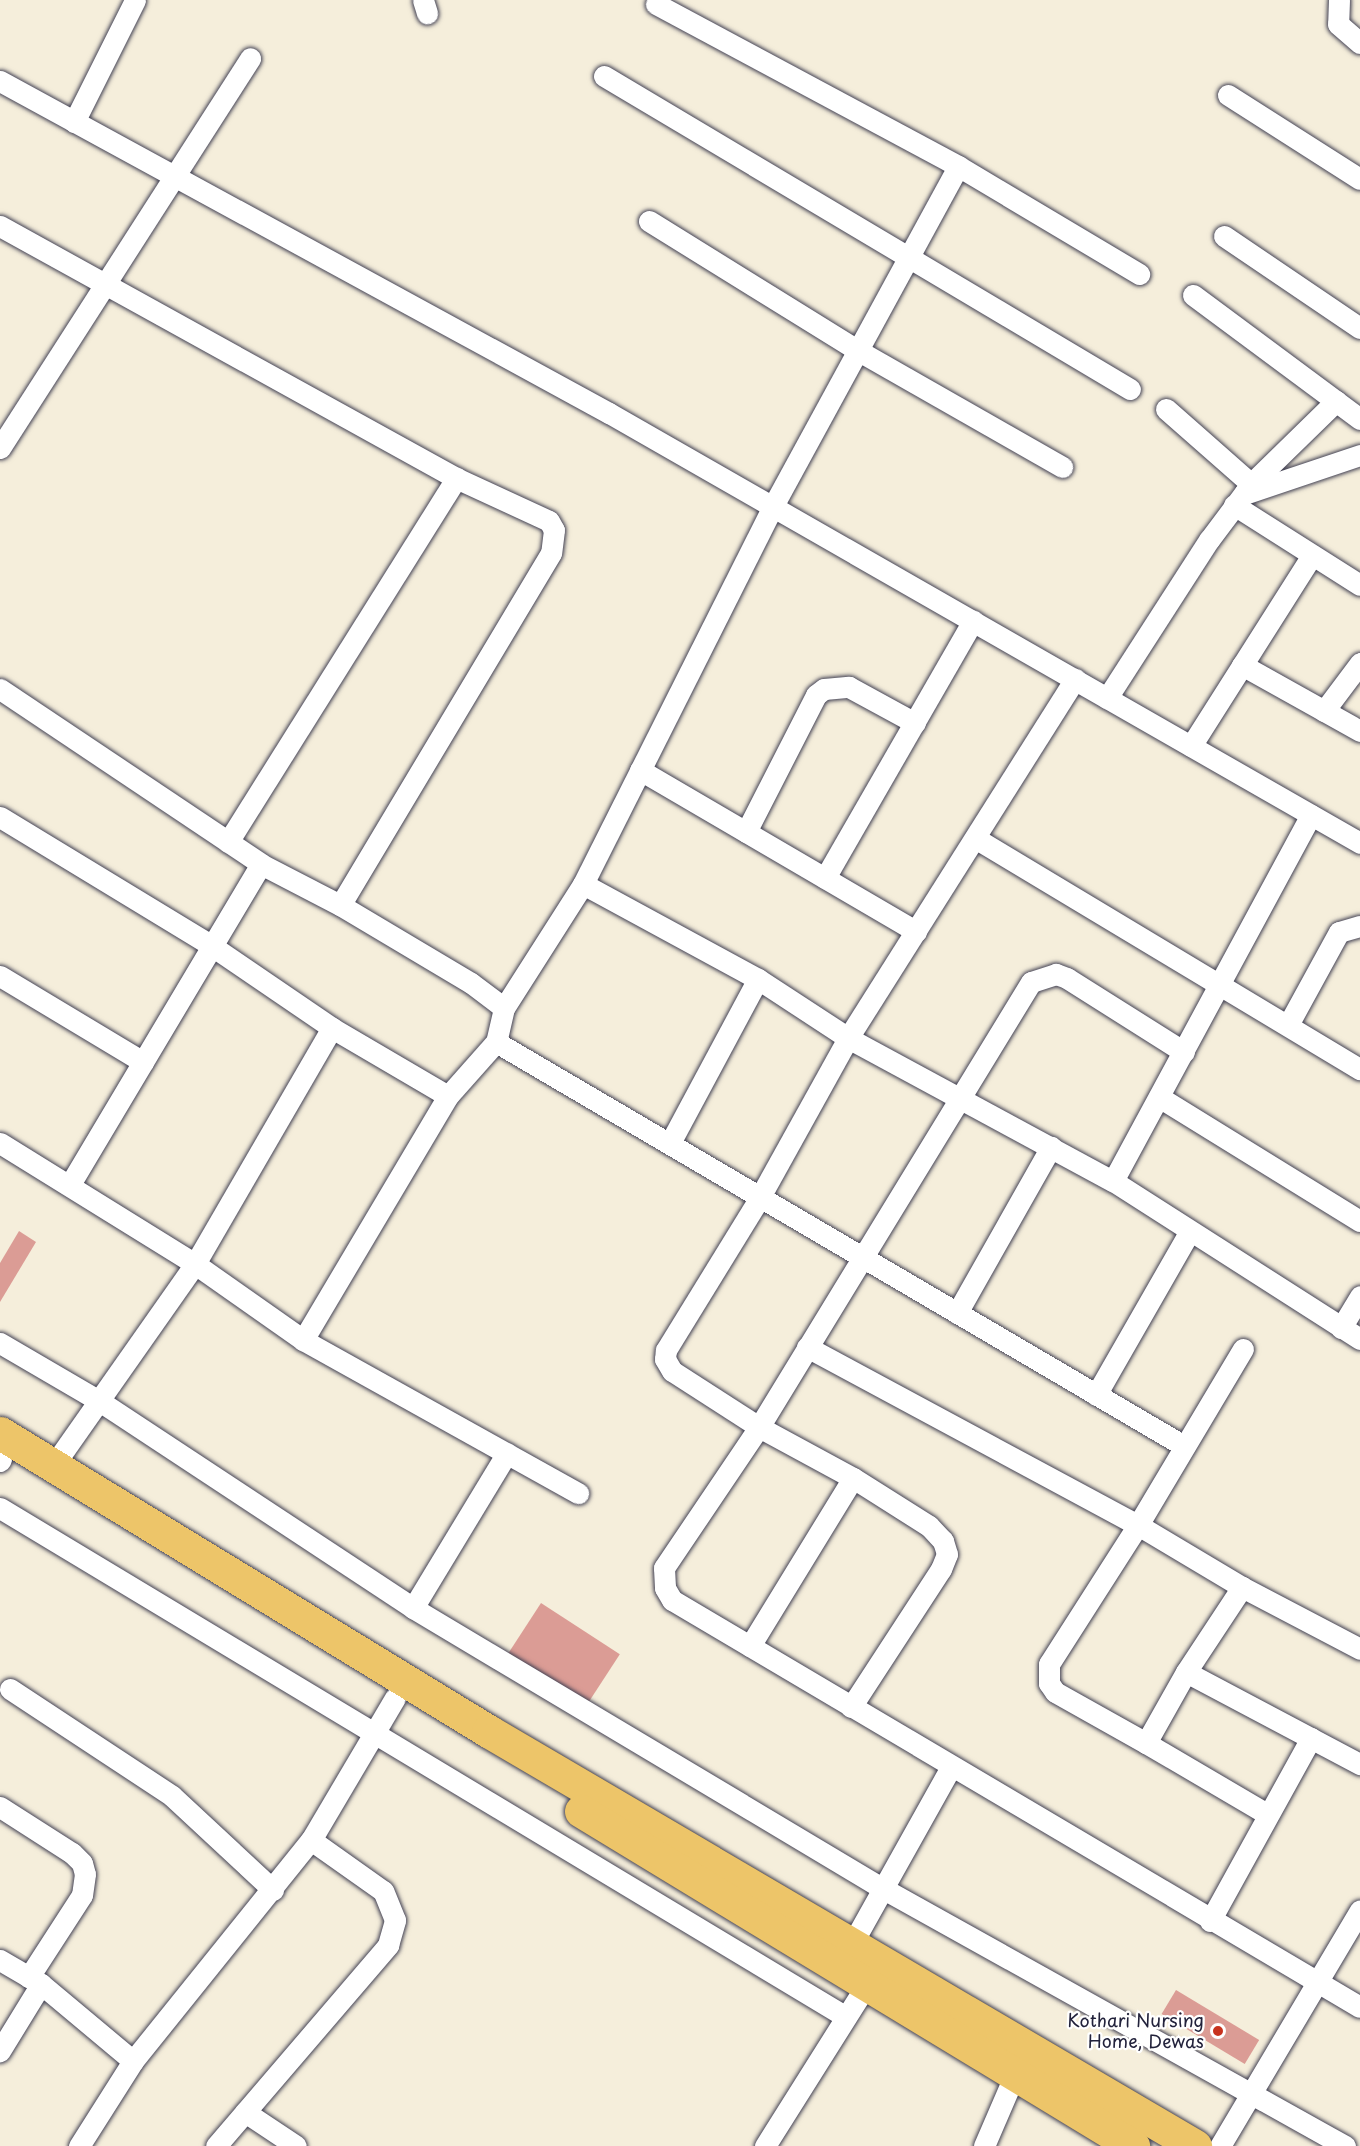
<!DOCTYPE html>
<style>
body{margin:0}
#map{position:relative;width:1360px;height:2146px;overflow:hidden;background:#f5eedb;font-family:"Playpen Sans",sans-serif}
div>[style]{position:absolute}
.building>*{inset:0;background:#db9c95;transform-origin:0 0}
.roads{filter:drop-shadow(0 0 2px #424153) drop-shadow(0 0 2px #424153)}
.street>*{height:21px;margin:-10.5px;padding:0 10.5px;transform-origin:10.5px;border-radius:10.5px;background:#fff}
.primary>*{height:33px;margin:-16.5px;padding:0 16.5px;transform-origin:16.5px;border-radius:16.5px;background:#edc569}
.dots>*{width:16px;height:16px;translate:-50% -50%;box-sizing:border-box;border:3px solid #fff;border-radius:50%}
span{translate:-50% -50%;white-space:nowrap;text-align:center;line-height:1.15;-webkit-text-stroke:4.5px #fff;paint-order:stroke}
.poi-label{font-size:18px;color:#22223b}
.right{translate:-100% -50%;text-align:right}
</style>
<div id="map">
<div class="building">
<i style="clip-path:polygon(19px 1231px,36px 1242px,0 1302px,0 1263px)"></i>
<i style="left:541px;top:1603px;width:94px;height:61px;rotate:33deg"></i>
<i style="left:1176px;top:1990px;width:97px;height:28px;rotate:31deg"></i>
</div>
<div class="roads">
<div class="street">
<i style="left:423px;top:0;width:14px;rotate:73deg"></i>
<i style="left:1339px;top:0;width:24px;rotate:92deg"></i>
<i style="left:1338px;top:24px;width:29px;rotate:41deg"></i>
<i style="left:656px;top:4px;width:343px;rotate:28.2deg"></i>
<i style="left:958px;top:166px;width:211px;rotate:30.8deg"></i>
<i style="left:604px;top:76px;width:612px;rotate:30.76deg"></i>
<i style="left:0;top:81px;width:694px;rotate:28.6deg"></i>
<i style="left:609px;top:413px;width:865px;rotate:29.79deg"></i>
<i style="left:1228px;top:95px;width:156px;rotate:32.5deg"></i>
<i style="left:74px;top:122px;width:136px;rotate:-63.4deg"></i>
<i style="left:649px;top:221px;width:247px;rotate:31.8deg"></i>
<i style="left:859px;top:351px;width:234px;rotate:29.7deg"></i>
<i style="left:0;top:226px;width:521px;rotate:28.93deg"></i>
<i style="left:456px;top:478px;width:102px;rotate:24.8deg"></i>
<i style="left:549px;top:521px;width:10px;rotate:61deg"></i>
<i style="left:554px;top:530px;width:23px;rotate:97deg"></i>
<i style="left:551px;top:553px;width:410px;rotate:120.9deg"></i>
<i style="left:340px;top:905px;width:89px;rotate:-152.6deg"></i>
<i style="left:1224px;top:236px;width:164px;rotate:34.1deg"></i>
<i style="left:1193px;top:295px;width:208px;rotate:36.6deg"></i>
<i style="left:1166px;top:409px;width:113px;rotate:41.4deg"></i>
<i style="left:0;top:448px;width:463px;rotate:-57.3deg"></i>
<i style="left:1244px;top:494px;width:122px;rotate:-18.6deg"></i>
<i style="left:1234px;top:505px;width:149px;rotate:32.4deg"></i>
<i style="left:1242px;top:665px;width:135px;rotate:29.2deg"></i>
<i style="left:0;top:689px;width:314px;rotate:33.8deg"></i>
<i style="left:261px;top:864px;width:373px;rotate:120.8deg"></i>
<i style="left:1107px;top:698px;width:188px;rotate:-57.2deg"></i>
<i style="left:1209px;top:540px;width:70px;rotate:-53.1deg"></i>
<i style="left:1251px;top:484px;width:119px;rotate:-44.3deg"></i>
<i style="left:1324px;top:711px;width:60px;rotate:-53.1deg"></i>
<i style="left:1191px;top:746px;width:226px;rotate:-57.6deg"></i>
<i style="left:640px;top:770px;width:320px;rotate:30.3deg"></i>
<i style="left:0;top:817px;width:248px;rotate:31.3deg"></i>
<i style="left:212px;top:946px;width:145px;rotate:34.3deg"></i>
<i style="left:332px;top:1028px;width:134px;rotate:30.4deg"></i>
<i style="left:746px;top:832px;width:154px;rotate:-62.9deg"></i>
<i style="left:816px;top:695px;width:10px;rotate:-37deg"></i>
<i style="left:824px;top:689px;width:25px;rotate:-5deg"></i>
<i style="left:849px;top:687px;width:75px;rotate:28.6deg"></i>
<i style="left:975px;top:838px;width:449px;rotate:31deg"></i>
<i style="left:228px;top:842px;width:430px;rotate:-57.9deg"></i>
<i style="left:825px;top:878px;width:297px;rotate:-60.1deg"></i>
<i style="left:583px;top:884px;width:199px;rotate:28.5deg"></i>
<i style="left:758px;top:979px;width:108px;rotate:33.2deg"></i>
<i style="left:848px;top:1038px;width:301px;rotate:28.4deg"></i>
<i style="left:1113px;top:1181px;width:293px;rotate:32.6deg"></i>
<i style="left:340px;top:905px;width:152px;rotate:30.8deg"></i>
<i style="left:471px;top:983px;width:41px;rotate:37.1deg"></i>
<i style="left:504px;top:1008px;width:35px;rotate:103deg"></i>
<i style="left:496px;top:1042px;width:798px;rotate:30.42deg"></i>
<i style="left:0;top:976px;width:167px;rotate:31deg"></i>
<i style="left:504px;top:1008px;width:147px;rotate:-57.5deg"></i>
<i style="left:583px;top:884px;width:423px;rotate:-63.3deg"></i>
<i style="left:773px;top:506px;width:387px;rotate:-61.4deg"></i>
<i style="left:1288px;top:1025px;width:106px;rotate:-61.3deg"></i>
<i style="left:1339px;top:932px;width:22px;rotate:-16deg"></i>
<i style="left:1184px;top:1052px;width:138px;rotate:-147.7deg"></i>
<i style="left:1067px;top:978px;width:12px;rotate:-160deg"></i>
<i style="left:1056px;top:974px;width:26px;rotate:162deg"></i>
<i style="left:1031px;top:982px;width:522px;rotate:121.43deg"></i>
<i style="left:759px;top:1427px;width:170px;rotate:124deg"></i>
<i style="left:664px;top:1568px;width:20px;rotate:87deg"></i>
<i style="left:665px;top:1588px;width:14px;rotate:60deg"></i>
<i style="left:672px;top:1600px;width:799px;rotate:30.61deg"></i>
<i style="left:1159px;top:1097px;width:236px;rotate:31.7deg"></i>
<i style="left:0;top:1143px;width:229px;rotate:31.8deg"></i>
<i style="left:195px;top:1264px;width:132px;rotate:35.1deg"></i>
<i style="left:303px;top:1340px;width:315px;rotate:29.1deg"></i>
<i style="left:670px;top:1143px;width:186px;rotate:-61.8deg"></i>
<i style="left:1113px;top:1181px;width:416px;rotate:-61.6deg"></i>
<i style="left:957px;top:1313px;width:191px;rotate:-60.5deg"></i>
<i style="left:1341px;top:1328px;width:37px;rotate:-59deg"></i>
<i style="left:303px;top:1340px;width:284px;rotate:-59.3deg"></i>
<i style="left:448px;top:1096px;width:72px;rotate:-48.4deg"></i>
<i style="left:0;top:1343px;width:117px;rotate:30.3deg"></i>
<i style="left:101px;top:1402px;width:374px;rotate:33.4deg"></i>
<i style="left:413px;top:1608px;width:546px;rotate:30.84deg"></i>
<i style="left:882px;top:1888px;width:530px;rotate:29.13deg"></i>
<i style="left:807px;top:1347px;width:376px;rotate:28.3deg"></i>
<i style="left:1138px;top:1525px;width:121px;rotate:30.8deg"></i>
<i style="left:1096px;top:1395px;width:189px;rotate:-60.2deg"></i>
<i style="left:0;top:1461px;width:2px;rotate:-63deg"></i>
<i style="left:53px;top:1466px;width:247px;rotate:-54.9deg"></i>
<i style="left:195px;top:1264px;width:273px;rotate:-59.9deg"></i>
<i style="left:0;top:1508px;width:987px;rotate:31.03deg"></i>
<i style="left:413px;top:1608px;width:181px;rotate:-58.8deg"></i>
<i style="left:750px;top:1646px;width:197px;rotate:-58.5deg"></i>
<i style="left:1186px;top:1672px;width:197px;rotate:27.9deg"></i>
<i style="left:10px;top:1689px;width:194px;rotate:33.4deg"></i>
<i style="left:172px;top:1796px;width:138px;rotate:42.9deg"></i>
<i style="left:851px;top:1707px;width:165px;rotate:-56.9deg"></i>
<i style="left:941px;top:1569px;width:16px;rotate:-68deg"></i>
<i style="left:947px;top:1554px;width:14px;rotate:-107deg"></i>
<i style="left:943px;top:1541px;width:21px;rotate:-133deg"></i>
<i style="left:929px;top:1526px;width:90px;rotate:-147.7deg"></i>
<i style="left:853px;top:1478px;width:107px;rotate:-151.5deg"></i>
<i style="left:759px;top:1427px;width:103px;rotate:-147.2deg"></i>
<i style="left:672px;top:1371px;width:14px;rotate:-120deg"></i>
<i style="left:665px;top:1359px;width:9px;rotate:-84deg"></i>
<i style="left:666px;top:1350px;width:180px;rotate:-58.4deg"></i>
<i style="left:760px;top:1197px;width:182px;rotate:-61deg"></i>
<i style="left:848px;top:1038px;width:425px;rotate:-57.7deg"></i>
<i style="left:1146px;top:1743px;width:104px;rotate:-150.7deg"></i>
<i style="left:1055px;top:1692px;width:11px;rotate:-124deg"></i>
<i style="left:1049px;top:1683px;width:19px;rotate:-90deg"></i>
<i style="left:1049px;top:1664px;width:165px;rotate:-57.4deg"></i>
<i style="left:1138px;top:1525px;width:205px;rotate:-59.2deg"></i>
<i style="left:0;top:1807px;width:85px;rotate:32.6deg"></i>
<i style="left:72px;top:1853px;width:14px;rotate:45deg"></i>
<i style="left:82px;top:1863px;width:11px;rotate:75deg"></i>
<i style="left:85px;top:1874px;width:21px;rotate:98deg"></i>
<i style="left:82px;top:1895px;width:98px;rotate:122.9deg"></i>
<i style="left:1267px;top:1814px;width:140px;rotate:-149.6deg"></i>
<i style="left:1146px;top:1743px;width:81px;rotate:-60.6deg"></i>
<i style="left:1186px;top:1672px;width:102px;rotate:-56.6deg"></i>
<i style="left:1242px;top:1587px;width:133px;rotate:27.7deg"></i>
<i style="left:1210px;top:1921px;width:209px;rotate:-61.1deg"></i>
<i style="left:852px;top:1944px;width:203px;rotate:-60.8deg"></i>
<i style="left:0;top:1960px;width:48px;rotate:30.3deg"></i>
<i style="left:41px;top:1984px;width:79px;rotate:121.5deg"></i>
<i style="left:41px;top:1984px;width:120px;rotate:39.9deg"></i>
<i style="left:133px;top:2061px;width:101px;rotate:122.4deg"></i>
<i style="left:133px;top:2061px;width:284px;rotate:-51.2deg"></i>
<i style="left:311px;top:1840px;width:165px;rotate:-59.4deg"></i>
<i style="left:245px;top:2112px;width:61px;rotate:33.7deg"></i>
<i style="left:216px;top:2146px;width:265px;rotate:-49.4deg"></i>
<i style="left:388px;top:1945px;width:26px;rotate:-74deg"></i>
<i style="left:395px;top:1920px;width:31px;rotate:-112deg"></i>
<i style="left:383px;top:1891px;width:88px;rotate:-144.7deg"></i>
<i style="left:765px;top:2146px;width:191px;rotate:-57.8deg"></i>
<i style="left:984px;top:2146px;width:78px;rotate:-66.7deg"></i>
<i style="left:1220px;top:2146px;width:274px;rotate:-59.3deg"></i>
</div>
<div class="primary">
<i style="left:0;top:1433px;width:572px;rotate:31.41deg"></i>
<i style="left:488px;top:1731px;width:820px;rotate:30.41deg"></i>
<i style="left:581px;top:1811px;width:646px;rotate:31.25deg"></i>
</div>
</div>
<div class="dots">
<i style="left:1218px;top:2031px;background:#c8321e"></i>
</div>
<div class="poi-label">
<span class="right" style="left:1204px;top:2031px">Kothari Nursing<br>Home, Dewas</span>
</div>
</div>
